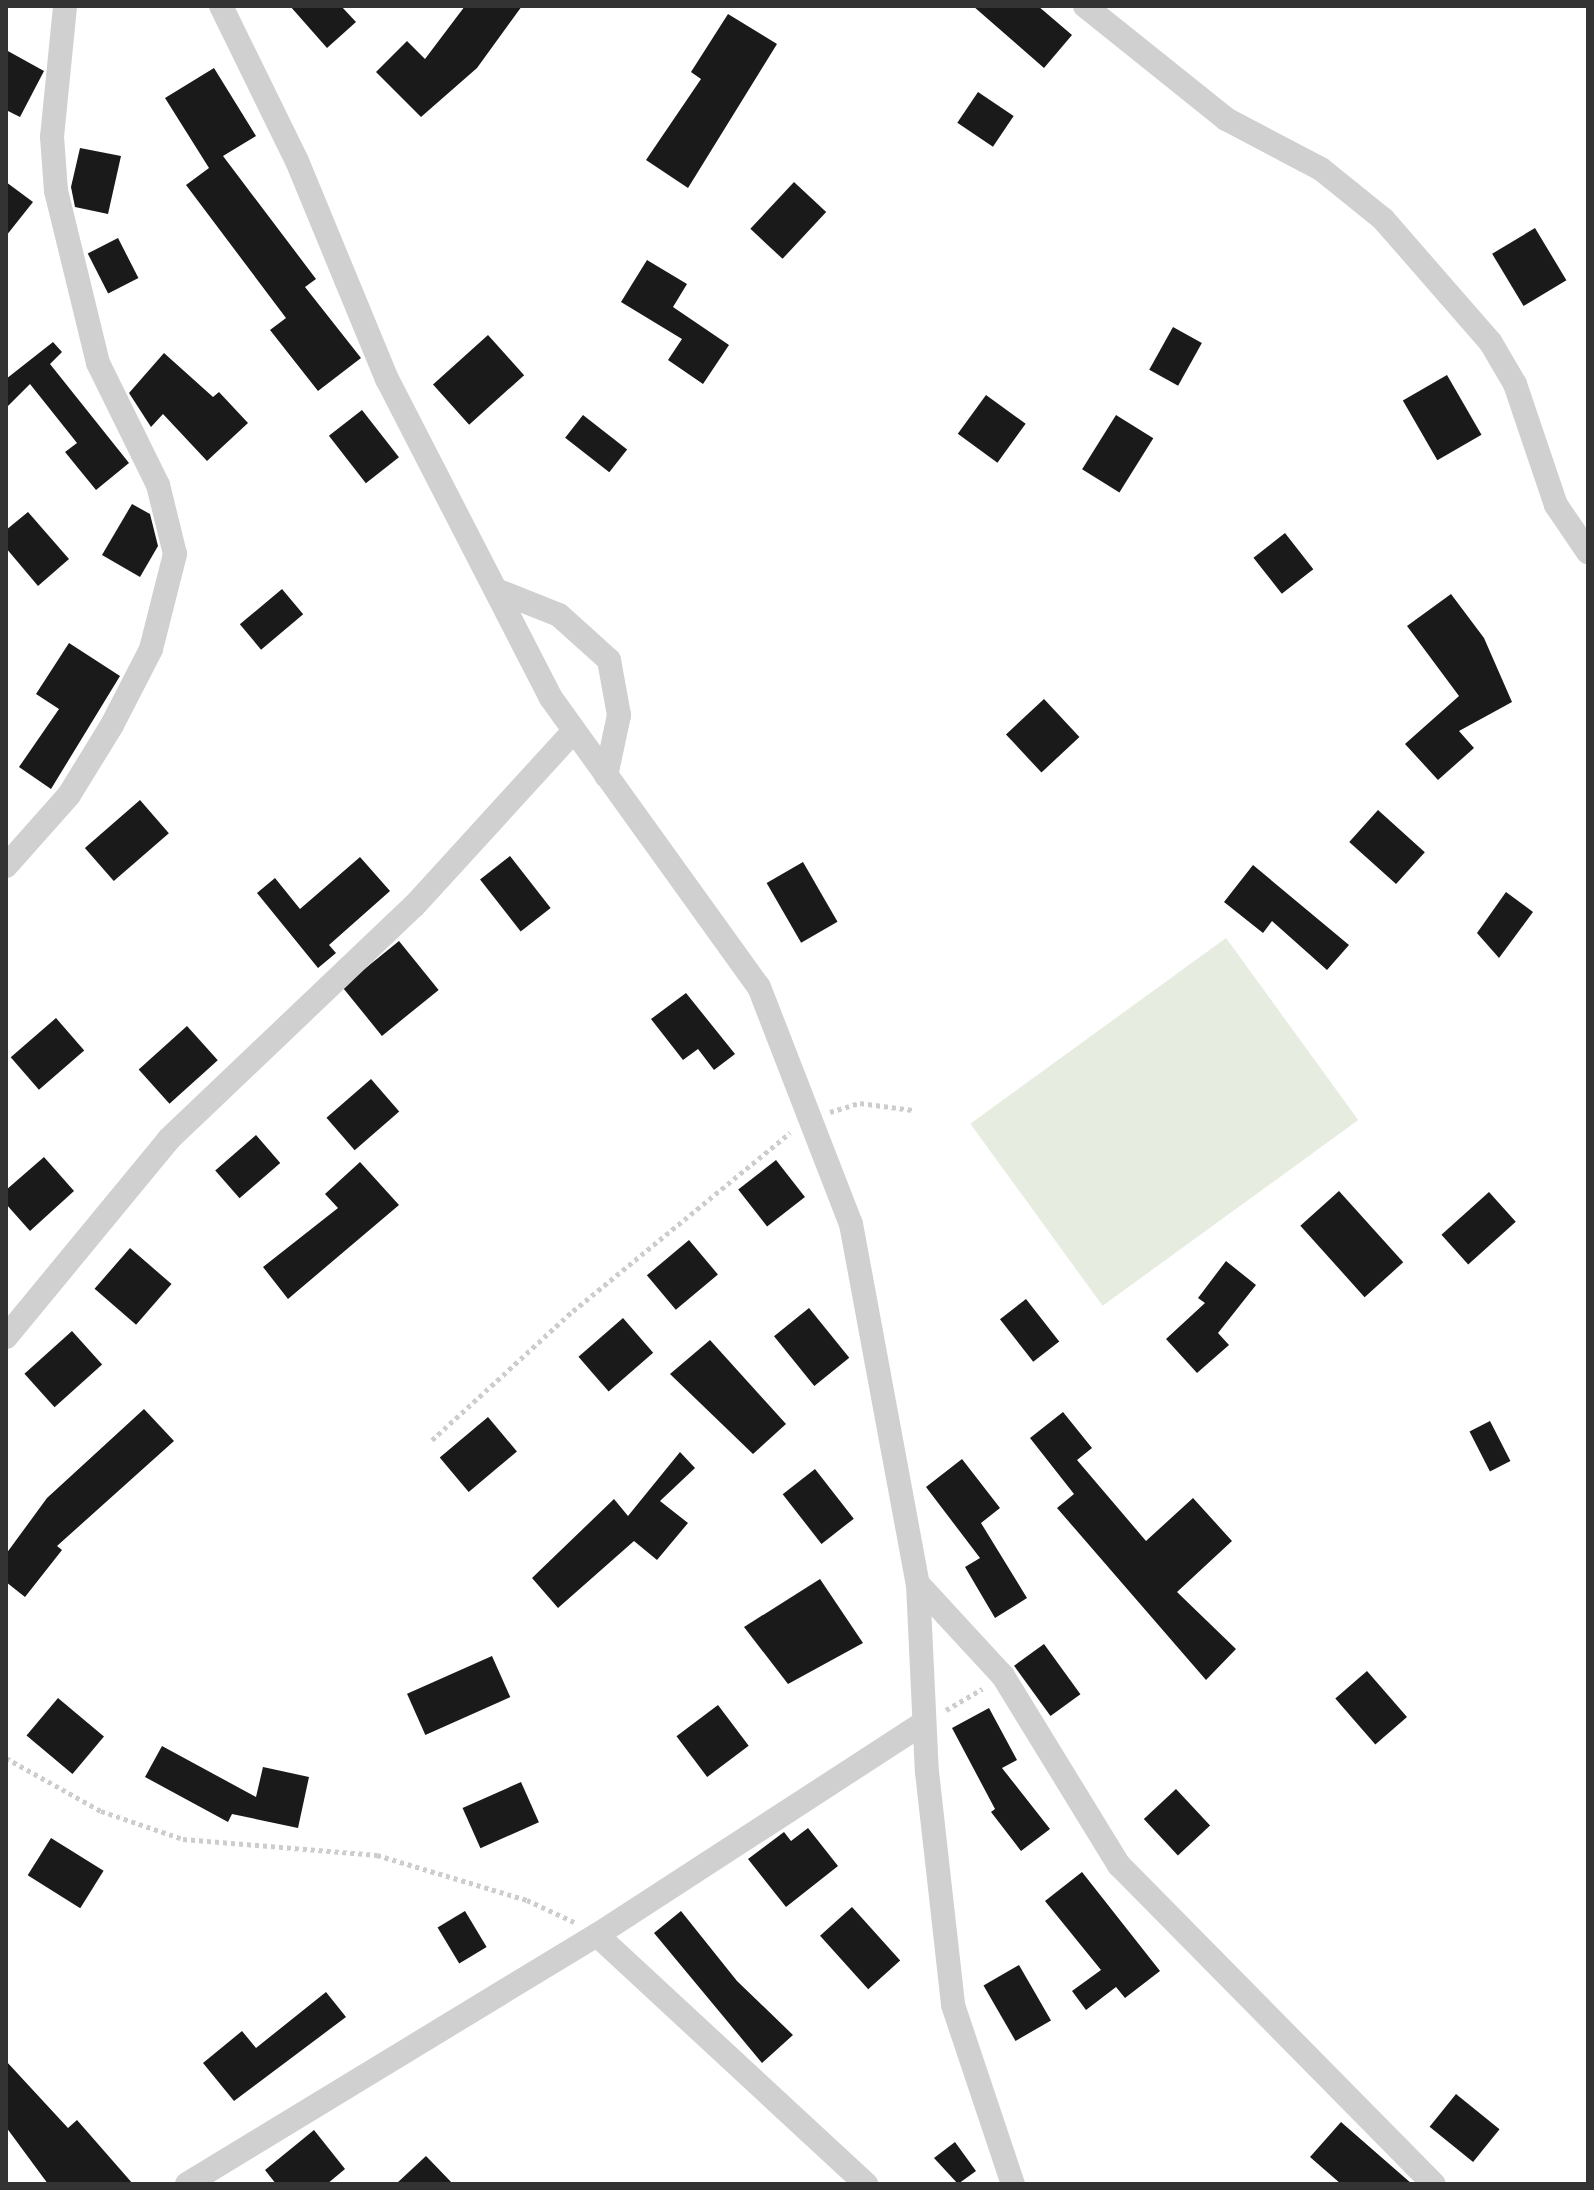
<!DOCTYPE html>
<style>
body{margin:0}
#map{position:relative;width:1594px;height:2190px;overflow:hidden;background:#fff;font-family:"PT Sans Narrow",sans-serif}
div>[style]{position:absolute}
.green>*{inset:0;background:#e6ecdf;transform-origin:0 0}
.building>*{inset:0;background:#1a1a1a;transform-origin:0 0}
.path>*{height:5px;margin-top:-2.5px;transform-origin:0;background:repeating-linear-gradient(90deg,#cdcdcd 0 4px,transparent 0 8px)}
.minor>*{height:24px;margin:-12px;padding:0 12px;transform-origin:12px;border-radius:12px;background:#d0d0d0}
span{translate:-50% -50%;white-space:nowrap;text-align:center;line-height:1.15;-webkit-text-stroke:8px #fff;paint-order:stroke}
.frame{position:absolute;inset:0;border:8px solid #333;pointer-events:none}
</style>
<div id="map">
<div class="green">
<i style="left:1226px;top:938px;width:225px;height:316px;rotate:54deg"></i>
</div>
<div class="building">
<i style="clip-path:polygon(290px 6px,341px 6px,356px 22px,327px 48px)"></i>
<i style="clip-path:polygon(465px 6px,522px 6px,477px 68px,421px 117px,376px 72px,407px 41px,425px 59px)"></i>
<i style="clip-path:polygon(973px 6px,1038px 6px,1072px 35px,1044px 68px)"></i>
<i style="clip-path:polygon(728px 14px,777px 44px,688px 188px,646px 160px,701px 79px,691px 72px)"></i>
<i style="clip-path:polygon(6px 50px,44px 71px,20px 117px,6px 110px)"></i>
<i style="clip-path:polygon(214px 68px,256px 136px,223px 156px,316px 279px,305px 287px,361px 358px,318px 391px,270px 330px,286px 318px,186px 185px,209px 168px,165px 98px)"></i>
<i style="left:978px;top:92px;width:43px;height:37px;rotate:34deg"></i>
<i style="clip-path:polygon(80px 148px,121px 156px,108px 214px,75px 207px,71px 187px)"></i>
<i style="clip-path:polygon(6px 182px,33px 202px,6px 236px)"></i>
<i style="left:794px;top:182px;width:44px;height:64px;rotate:43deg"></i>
<i style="left:1535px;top:228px;width:61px;height:50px;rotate:59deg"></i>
<i style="left:118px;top:238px;width:45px;height:34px;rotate:63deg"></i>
<i style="clip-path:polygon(647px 260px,687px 284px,673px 307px,729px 345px,703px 384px,668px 360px,682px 339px,621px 302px)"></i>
<i style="left:1173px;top:327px;width:33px;height:49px;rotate:29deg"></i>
<i style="left:488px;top:335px;width:54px;height:74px;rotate:48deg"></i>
<i style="clip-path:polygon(53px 342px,62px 352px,50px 364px,129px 463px,96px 490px,65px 452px,77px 443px,30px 384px,6px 408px,6px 379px)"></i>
<i style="clip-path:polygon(164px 353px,213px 397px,219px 392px,248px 423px,207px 461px,163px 414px,151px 427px,129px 393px)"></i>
<i style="left:1447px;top:375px;width:69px;height:51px;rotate:60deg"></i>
<i style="left:986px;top:395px;width:49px;height:48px;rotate:36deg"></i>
<i style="left:362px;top:410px;width:60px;height:42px;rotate:52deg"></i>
<i style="left:583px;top:415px;width:56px;height:29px;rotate:38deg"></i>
<i style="left:1116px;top:415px;width:44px;height:64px;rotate:32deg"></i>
<i style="clip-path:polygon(132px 504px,150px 514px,158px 546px,140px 577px,102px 555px)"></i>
<i style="clip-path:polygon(28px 512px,69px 559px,38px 586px,6px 548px,6px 530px)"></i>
<i style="left:1285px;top:533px;width:46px;height:40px;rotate:52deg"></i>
<i style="left:282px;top:589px;width:33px;height:55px;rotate:50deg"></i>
<i style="clip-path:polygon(1451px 594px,1484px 638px,1512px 702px,1459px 731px,1474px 748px,1438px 780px,1405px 744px,1459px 696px,1407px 626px)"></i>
<i style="clip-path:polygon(69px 643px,120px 676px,51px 789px,19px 767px,59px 709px,36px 694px)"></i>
<i style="left:1044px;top:699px;width:52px;height:52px;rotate:47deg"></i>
<i style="left:140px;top:800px;width:44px;height:73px;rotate:49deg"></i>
<i style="left:1378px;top:810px;width:63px;height:43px;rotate:42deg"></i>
<i style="left:510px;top:856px;width:66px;height:38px;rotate:52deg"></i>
<i style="clip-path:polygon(360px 857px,390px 891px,329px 945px,336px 953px,318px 968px,257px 893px,275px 878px,300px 909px)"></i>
<i style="left:803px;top:862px;width:69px;height:42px;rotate:60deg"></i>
<i style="clip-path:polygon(1253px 865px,1349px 945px,1327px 970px,1272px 921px,1263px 933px,1224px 902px)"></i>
<i style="clip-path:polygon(1506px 892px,1533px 912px,1499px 958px,1477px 933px)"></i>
<i style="left:399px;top:941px;width:63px;height:73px;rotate:51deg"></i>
<i style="clip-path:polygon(686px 993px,735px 1054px,714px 1070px,698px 1049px,683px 1060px,651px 1019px)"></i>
<i style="left:56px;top:1018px;width:43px;height:60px;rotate:49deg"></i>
<i style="left:187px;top:1026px;width:46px;height:65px;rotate:48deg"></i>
<i style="left:371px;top:1079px;width:43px;height:59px;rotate:49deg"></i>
<i style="left:256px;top:1135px;width:37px;height:54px;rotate:49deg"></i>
<i style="clip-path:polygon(44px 1157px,74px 1191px,30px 1231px,6px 1204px,6px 1190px)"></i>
<i style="left:776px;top:1160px;width:47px;height:48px;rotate:52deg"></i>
<i style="clip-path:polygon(360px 1162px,399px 1205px,288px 1299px,263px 1267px,338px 1208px,325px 1194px)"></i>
<i style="left:1339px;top:1191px;width:96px;height:52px;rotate:48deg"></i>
<i style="left:1489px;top:1192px;width:40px;height:64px;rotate:48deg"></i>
<i style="left:689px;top:1240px;width:45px;height:55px;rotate:50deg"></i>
<i style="left:130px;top:1248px;width:55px;height:54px;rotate:41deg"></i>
<i style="clip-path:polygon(1226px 1261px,1256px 1285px,1218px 1333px,1229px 1345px,1197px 1373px,1166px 1339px,1205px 1303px,1198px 1298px)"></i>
<i style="left:1026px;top:1299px;width:54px;height:33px;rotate:52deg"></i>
<i style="left:809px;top:1308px;width:64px;height:45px;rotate:51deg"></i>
<i style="left:623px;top:1318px;width:46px;height:59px;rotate:49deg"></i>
<i style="left:72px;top:1331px;width:45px;height:64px;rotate:48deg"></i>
<i style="clip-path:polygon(710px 1340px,786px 1424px,753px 1454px,670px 1374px)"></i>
<i style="clip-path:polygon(144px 1409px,174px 1441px,57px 1546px,62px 1550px,25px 1597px,6px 1582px,6px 1554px,47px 1498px)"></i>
<i style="clip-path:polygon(1063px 1412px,1092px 1448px,1077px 1460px,1146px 1541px,1193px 1498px,1232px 1541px,1177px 1592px,1236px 1649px,1206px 1680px,1057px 1508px,1074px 1494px,1030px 1438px)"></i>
<i style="left:488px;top:1417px;width:45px;height:63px;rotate:50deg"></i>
<i style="left:1490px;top:1421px;width:45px;height:23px;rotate:63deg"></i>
<i style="clip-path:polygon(680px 1452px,695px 1468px,660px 1501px,688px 1523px,657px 1560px,634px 1541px,558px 1608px,532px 1578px,614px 1499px,628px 1516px)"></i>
<i style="clip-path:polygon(962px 1459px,1000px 1508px,981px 1523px,1027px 1598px,995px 1618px,965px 1567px,980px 1558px,926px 1487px)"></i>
<i style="left:815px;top:1469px;width:63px;height:41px;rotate:52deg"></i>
<i style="clip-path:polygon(820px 1579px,863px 1643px,788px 1684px,744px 1627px)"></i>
<i style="left:1044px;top:1644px;width:62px;height:37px;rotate:54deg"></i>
<i style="left:492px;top:1656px;width:45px;height:93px;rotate:66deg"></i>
<i style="left:1367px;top:1671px;width:61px;height:42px;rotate:49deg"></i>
<i style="left:58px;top:1698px;width:60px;height:49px;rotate:40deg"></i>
<i style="left:718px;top:1705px;width:51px;height:52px;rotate:53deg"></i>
<i style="clip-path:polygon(989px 1708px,1017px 1760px,1002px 1768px,1050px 1829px,1021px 1851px,991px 1812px,995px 1809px,952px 1728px)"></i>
<i style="clip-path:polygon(162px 1746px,256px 1797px,263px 1767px,309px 1777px,298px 1828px,232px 1814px,228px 1822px,145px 1777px)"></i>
<i style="left:521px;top:1782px;width:44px;height:64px;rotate:66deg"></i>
<i style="left:1176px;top:1789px;width:50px;height:44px;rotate:47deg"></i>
<i style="clip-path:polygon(808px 1828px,838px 1866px,786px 1907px,748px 1859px,784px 1832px,791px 1841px)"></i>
<i style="left:51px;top:1838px;width:62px;height:44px;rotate:32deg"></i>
<i style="clip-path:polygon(1082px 1872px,1160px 1971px,1125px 1998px,1116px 1987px,1086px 2010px,1072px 1991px,1101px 1970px,1045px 1901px)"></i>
<i style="left:852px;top:1907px;width:72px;height:43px;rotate:48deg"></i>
<i style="left:465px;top:1911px;width:42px;height:32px;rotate:59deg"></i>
<i style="clip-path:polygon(681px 1911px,737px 1981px,793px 2035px,762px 2063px,654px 1933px)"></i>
<i style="left:1019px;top:1965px;width:64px;height:41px;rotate:60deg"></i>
<i style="clip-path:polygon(326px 1992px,346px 2017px,234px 2101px,203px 2063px,242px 2031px,256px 2048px)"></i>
<i style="clip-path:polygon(6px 2061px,68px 2128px,77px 2120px,133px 2184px,48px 2184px,6px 2127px)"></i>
<i style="left:1456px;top:2094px;width:56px;height:42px;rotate:39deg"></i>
<i style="clip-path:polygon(1341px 2122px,1412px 2184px,1413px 2184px,1341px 2184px,1310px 2157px)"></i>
<i style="clip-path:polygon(314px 2130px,345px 2169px,327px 2184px,276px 2184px,265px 2170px)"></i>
<i style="clip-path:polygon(955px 2142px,976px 2171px,958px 2184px,934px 2158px)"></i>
<i style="clip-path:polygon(426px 2156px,453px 2184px,396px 2184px)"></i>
</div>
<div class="path">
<i style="left:830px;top:1112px;width:31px;rotate:-17deg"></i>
<i style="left:860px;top:1103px;width:53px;rotate:7.5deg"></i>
<i style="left:432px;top:1440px;width:191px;rotate:-42.5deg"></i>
<i style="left:573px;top:1311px;width:281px;rotate:-39.4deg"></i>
<i style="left:946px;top:1710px;width:42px;rotate:-30.3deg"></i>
<i style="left:6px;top:1758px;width:109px;rotate:29.2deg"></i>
<i style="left:101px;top:1811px;width:87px;rotate:18.9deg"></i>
<i style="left:183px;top:1839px;width:195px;rotate:4.7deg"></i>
<i style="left:377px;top:1855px;width:157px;rotate:16.7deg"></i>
<i style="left:527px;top:1900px;width:52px;rotate:25.1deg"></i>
</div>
<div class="minor">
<i style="left:221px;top:6px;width:173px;rotate:63.9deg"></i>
<i style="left:297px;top:161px;width:236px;rotate:67.6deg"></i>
<i style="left:387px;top:379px;width:359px;rotate:62.8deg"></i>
<i style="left:551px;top:698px;width:356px;rotate:54.3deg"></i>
<i style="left:759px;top:987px;width:254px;rotate:68.8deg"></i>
<i style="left:851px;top:1224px;width:366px;rotate:79.5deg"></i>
<i style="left:918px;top:1584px;width:188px;rotate:87.3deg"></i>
<i style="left:927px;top:1772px;width:234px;rotate:83.6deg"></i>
<i style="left:953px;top:2005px;width:189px;rotate:71.5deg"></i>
<i style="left:1085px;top:6px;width:181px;rotate:38.7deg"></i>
<i style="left:1226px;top:119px;width:107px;rotate:27.8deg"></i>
<i style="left:1321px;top:169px;width:80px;rotate:38.9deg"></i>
<i style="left:1383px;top:219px;width:164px;rotate:48.9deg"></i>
<i style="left:1491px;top:343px;width:48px;rotate:59.7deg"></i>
<i style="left:1515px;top:384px;width:128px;rotate:71.3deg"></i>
<i style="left:1556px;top:505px;width:57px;rotate:55.8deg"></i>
<i style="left:501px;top:592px;width:62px;rotate:21.6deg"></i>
<i style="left:559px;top:615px;width:67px;rotate:42deg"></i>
<i style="left:609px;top:660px;width:56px;rotate:79.7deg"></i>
<i style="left:619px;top:715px;width:62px;rotate:102deg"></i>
<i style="left:6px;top:866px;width:95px;rotate:-48.4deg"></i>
<i style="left:69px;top:795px;width:82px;rotate:-58.4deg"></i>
<i style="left:112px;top:725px;width:85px;rotate:-62.8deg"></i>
<i style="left:151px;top:649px;width:98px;rotate:-75.8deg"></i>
<i style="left:175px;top:554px;width:71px;rotate:-103.8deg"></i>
<i style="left:158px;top:485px;width:136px;rotate:-116.2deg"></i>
<i style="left:98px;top:363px;width:177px;rotate:-103.7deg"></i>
<i style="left:56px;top:191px;width:54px;rotate:-94.2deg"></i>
<i style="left:52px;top:137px;width:132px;rotate:-84.3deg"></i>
<i style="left:6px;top:1337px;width:256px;rotate:-50.5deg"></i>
<i style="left:169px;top:1139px;width:338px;rotate:-43.6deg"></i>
<i style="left:414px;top:906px;width:237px;rotate:-47.6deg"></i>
<i style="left:918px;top:1584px;width:125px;rotate:47.3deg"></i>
<i style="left:1003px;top:1676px;width:222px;rotate:58.5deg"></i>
<i style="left:1119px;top:1865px;width:448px;rotate:45.4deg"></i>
<i style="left:597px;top:1935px;width:367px;rotate:42.8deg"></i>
<i style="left:187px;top:2184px;width:480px;rotate:-31.3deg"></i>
<i style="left:597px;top:1935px;width:389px;rotate:-33deg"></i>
</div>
<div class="frame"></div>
</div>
